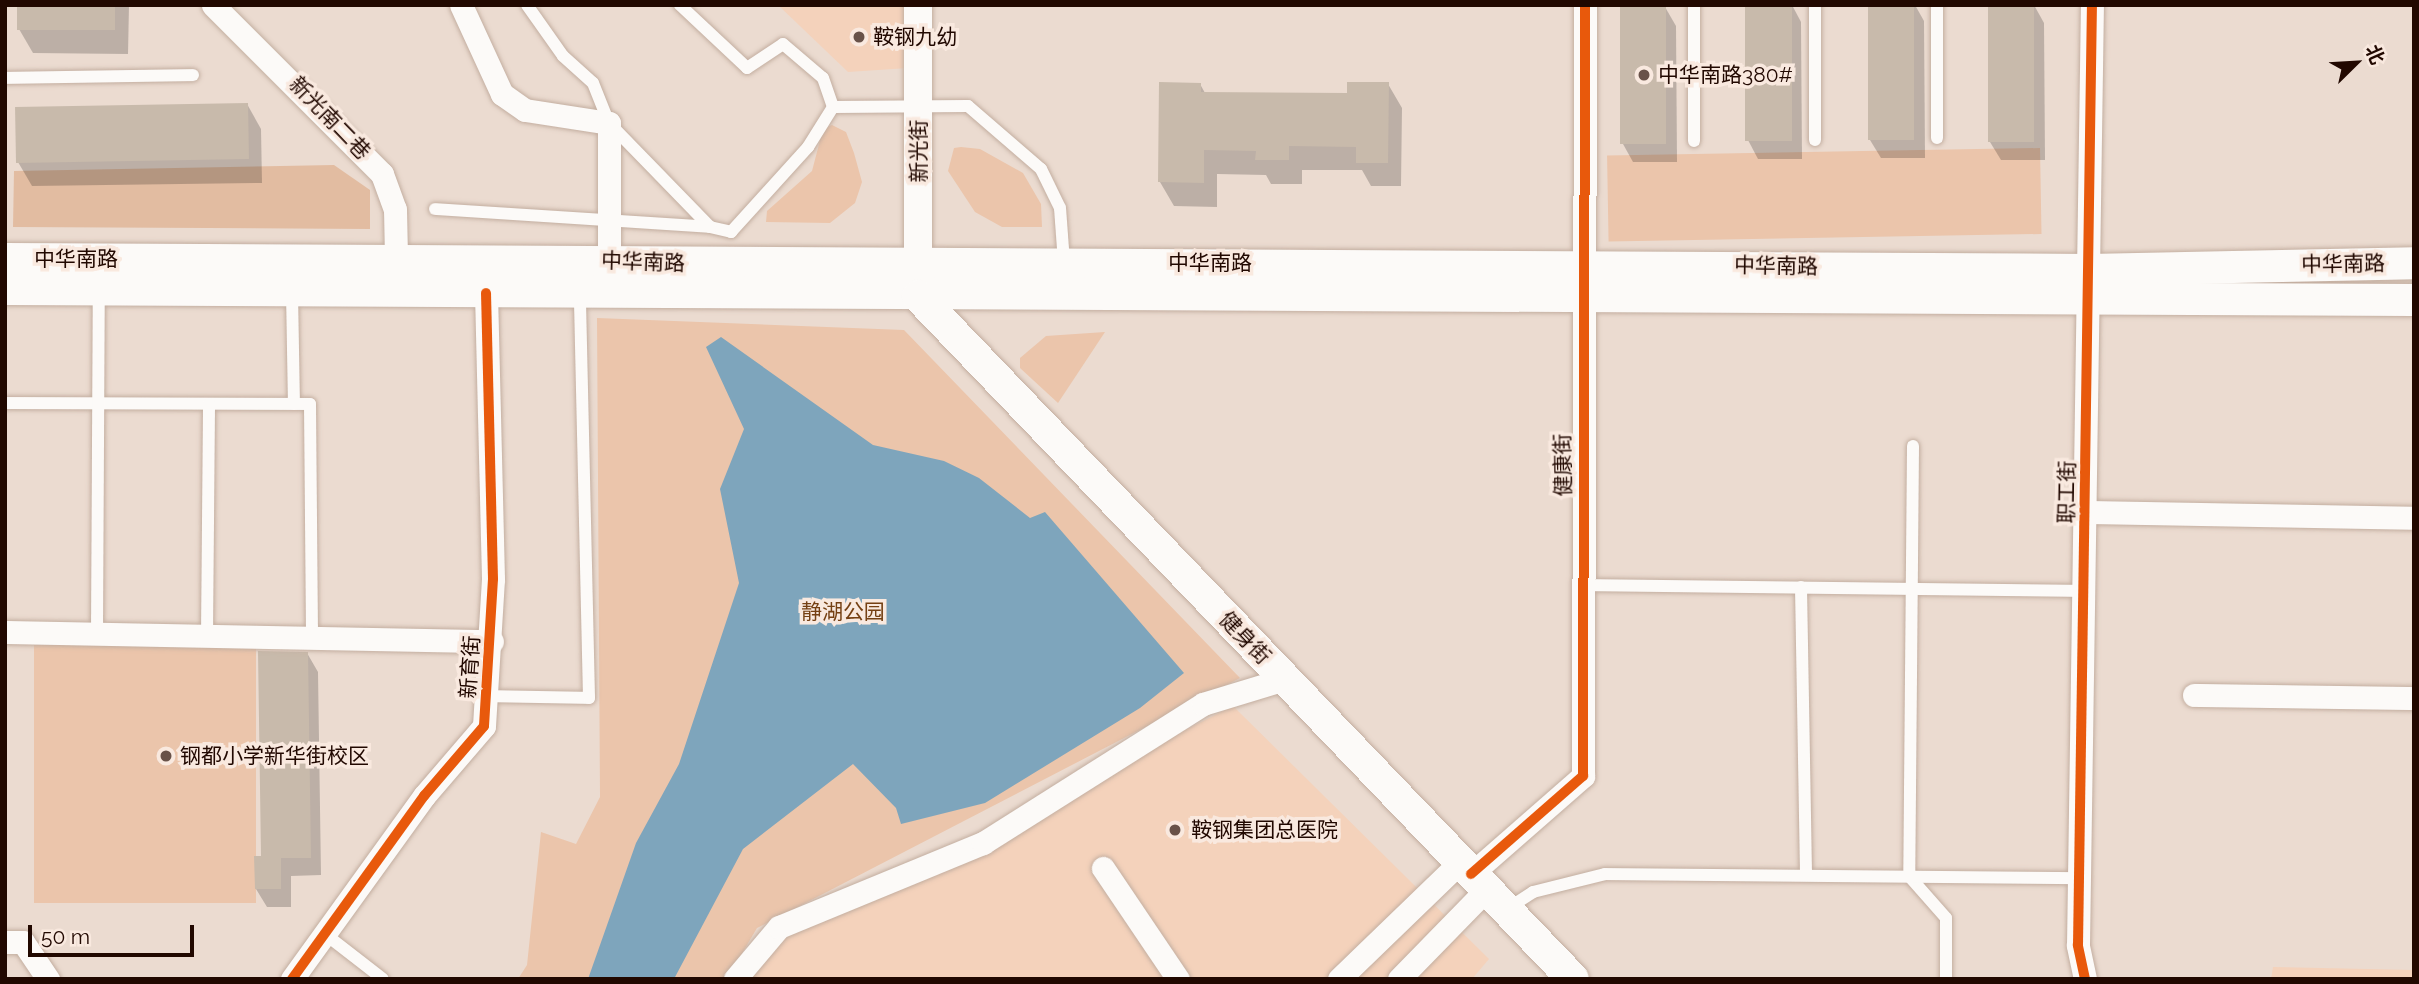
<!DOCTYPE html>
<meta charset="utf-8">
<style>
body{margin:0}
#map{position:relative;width:2419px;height:984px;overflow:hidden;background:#ebdbd0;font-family:Raleway,"Noto Sans SC",sans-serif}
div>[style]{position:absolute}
.built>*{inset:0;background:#f4d2bb}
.green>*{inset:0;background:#ebc5ab;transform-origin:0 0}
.forest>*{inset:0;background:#e2bca1}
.water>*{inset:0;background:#7ea5bc}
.shadow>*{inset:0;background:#0003}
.building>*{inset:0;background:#c8baab;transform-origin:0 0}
.roads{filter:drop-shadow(0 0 2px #c3aea0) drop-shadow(0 0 2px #c3aea0)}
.service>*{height:12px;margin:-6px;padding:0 6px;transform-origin:6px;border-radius:6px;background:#fcfaf8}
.minor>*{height:23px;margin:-11.5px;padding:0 11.5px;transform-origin:11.5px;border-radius:11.5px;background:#fcfaf8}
.tertiary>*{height:28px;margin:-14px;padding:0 14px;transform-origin:14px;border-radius:14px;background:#fcfaf8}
.secondary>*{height:32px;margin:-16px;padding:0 16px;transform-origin:16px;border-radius:16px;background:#fcfaf8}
.cycleway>*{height:10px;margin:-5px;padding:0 5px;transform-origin:5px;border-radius:5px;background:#e8590c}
.dots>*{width:19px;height:19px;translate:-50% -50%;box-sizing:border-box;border:4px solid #f9e9df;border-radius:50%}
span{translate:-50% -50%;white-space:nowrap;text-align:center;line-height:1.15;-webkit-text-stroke:7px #f9e9df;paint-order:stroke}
.poi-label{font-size:21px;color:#210800}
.left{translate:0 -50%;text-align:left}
.street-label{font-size:21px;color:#210800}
.park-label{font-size:21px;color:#754013}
.frame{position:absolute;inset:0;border:7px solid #210800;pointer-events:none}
.north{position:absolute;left:2321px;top:28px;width:70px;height:70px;-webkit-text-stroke:5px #f9e9df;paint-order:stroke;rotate:66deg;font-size:19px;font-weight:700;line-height:28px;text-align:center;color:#210800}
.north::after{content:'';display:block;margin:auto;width:24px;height:32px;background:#210800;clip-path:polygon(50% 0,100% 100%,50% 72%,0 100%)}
.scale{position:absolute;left:28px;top:925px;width:166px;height:32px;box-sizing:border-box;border:4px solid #210800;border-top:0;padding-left:9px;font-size:21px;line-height:24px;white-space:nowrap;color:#210800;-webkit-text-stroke:5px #f9e9df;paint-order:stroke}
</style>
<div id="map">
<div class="built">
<i style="clip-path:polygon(778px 5px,905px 5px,908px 68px,848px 72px)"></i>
<i style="clip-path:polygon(1233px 706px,1489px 959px,1472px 979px,744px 979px,764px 942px)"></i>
<i style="clip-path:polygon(2273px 967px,2414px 970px,2414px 979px,2271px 979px)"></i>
</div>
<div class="green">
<i style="clip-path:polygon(832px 125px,846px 132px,854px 153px,862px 182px,855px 203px,830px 223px,766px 222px,767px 211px,812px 171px,823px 129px)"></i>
<i style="clip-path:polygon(961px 147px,980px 149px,1023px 173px,1041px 204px,1042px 227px,1002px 227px,975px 212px,948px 171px,954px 148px)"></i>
<i style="left:2040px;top:148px;width:86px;height:433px;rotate:89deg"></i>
<i style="clip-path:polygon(597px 318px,904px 330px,1240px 678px,757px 928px,727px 979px,518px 979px,527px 965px,541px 832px,576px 844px,600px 797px)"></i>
<i style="clip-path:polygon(1105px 332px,1058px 403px,1020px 368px,1020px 358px,1046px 336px)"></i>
<i style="left:256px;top:645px;width:258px;height:222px;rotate:90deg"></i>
</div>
<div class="forest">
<i style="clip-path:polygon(334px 165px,370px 190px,370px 229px,13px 227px,14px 171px)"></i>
</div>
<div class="water">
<i style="clip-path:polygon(721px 337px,873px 445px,944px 461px,979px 478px,1030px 518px,1045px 512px,1184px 673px,1140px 708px,985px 803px,901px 824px,896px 808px,853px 764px,743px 849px,674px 979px,588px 979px,636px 843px,679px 764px,739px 583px,720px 489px,744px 429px,706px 347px)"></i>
</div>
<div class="shadow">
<i style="clip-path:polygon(19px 5px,129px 5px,128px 54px,33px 53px,19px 29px)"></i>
<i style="clip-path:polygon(1792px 5px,1801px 22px,1802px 159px,1758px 159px,1748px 140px)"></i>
<i style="clip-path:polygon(1870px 5px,1915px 5px,1924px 21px,1925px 158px,1881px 158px,1870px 140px)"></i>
<i style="clip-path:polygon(2034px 5px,2044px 23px,2045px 160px,2001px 160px,1990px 142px)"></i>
<i style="clip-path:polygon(1665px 7px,1676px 26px,1677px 162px,1633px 162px,1623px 144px)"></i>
<i style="clip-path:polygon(1200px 84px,1205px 93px,1349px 95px,1388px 84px,1402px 108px,1401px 186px,1371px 186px,1362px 170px,1302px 170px,1302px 184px,1271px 184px,1266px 175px,1217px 174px,1217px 207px,1174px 206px,1160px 182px)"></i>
<i style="clip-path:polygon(247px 104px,261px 129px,262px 183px,32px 186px,18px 162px)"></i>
<i style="clip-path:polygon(307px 653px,318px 672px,321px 875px,291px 876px,291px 907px,267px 907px,256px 889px)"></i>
</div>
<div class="building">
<i style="left:17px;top:5px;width:98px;height:25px"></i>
<i style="left:1666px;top:5px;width:139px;height:46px;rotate:90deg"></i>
<i style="left:1745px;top:5px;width:47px;height:136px"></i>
<i style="left:1868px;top:5px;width:46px;height:135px"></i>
<i style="left:1988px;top:5px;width:46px;height:137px"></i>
<i style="clip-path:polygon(1159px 82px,1201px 83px,1201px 92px,1347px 93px,1347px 82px,1389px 82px,1388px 163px,1356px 163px,1356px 147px,1289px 146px,1289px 160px,1255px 160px,1256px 151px,1204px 150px,1204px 183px,1158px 182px)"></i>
<i style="left:248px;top:103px;width:56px;height:233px;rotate:89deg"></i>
<i style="clip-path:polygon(258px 651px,308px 652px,311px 858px,281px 858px,281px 889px,255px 889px,254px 856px,261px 856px)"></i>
</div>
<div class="roads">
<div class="service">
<i style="left:527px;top:5px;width:62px;rotate:54.8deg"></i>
<i style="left:563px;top:56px;width:40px;rotate:42deg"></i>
<i style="left:593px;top:83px;width:43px;rotate:68.2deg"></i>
<i style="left:609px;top:123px;width:145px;rotate:45.8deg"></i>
<i style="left:710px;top:227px;width:22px;rotate:13deg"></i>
<i style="left:731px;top:232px;width:115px;rotate:-47.8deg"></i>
<i style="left:808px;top:147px;width:47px;rotate:-58deg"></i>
<i style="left:833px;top:107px;width:135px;rotate:-0.4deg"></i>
<i style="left:968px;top:106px;width:96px;rotate:40.8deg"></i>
<i style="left:1041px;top:169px;width:43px;rotate:64deg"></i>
<i style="left:1060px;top:208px;width:55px;rotate:85.8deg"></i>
<i style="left:680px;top:5px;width:92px;rotate:43.2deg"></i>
<i style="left:747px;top:68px;width:43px;rotate:-33.7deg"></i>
<i style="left:783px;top:44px;width:52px;rotate:40.4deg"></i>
<i style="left:823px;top:78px;width:31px;rotate:71deg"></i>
<i style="left:1815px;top:5px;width:135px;rotate:90deg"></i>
<i style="left:5px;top:78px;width:188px;rotate:-0.9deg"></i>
<i style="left:1937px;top:138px;width:133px;rotate:-90deg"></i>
<i style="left:1694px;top:141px;width:136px;rotate:-90deg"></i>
<i style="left:435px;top:209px;width:276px;rotate:3.7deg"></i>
<i style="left:292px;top:292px;width:112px;rotate:89deg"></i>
<i style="left:5px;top:403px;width:305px;rotate:0.2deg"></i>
<i style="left:310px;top:404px;width:233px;rotate:89.5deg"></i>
<i style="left:1913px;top:446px;width:430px;rotate:90.5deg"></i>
<i style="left:1909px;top:876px;width:56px;rotate:48.6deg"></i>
<i style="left:1946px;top:918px;width:61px;rotate:90deg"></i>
<i style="left:1584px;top:585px;width:500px;rotate:0.69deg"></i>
<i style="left:1801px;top:587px;width:288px;rotate:89deg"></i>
<i style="left:97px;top:634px;width:344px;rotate:-89.7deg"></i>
<i style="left:207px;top:636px;width:232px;rotate:-89.5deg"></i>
<i style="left:488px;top:696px;width:101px;rotate:1.1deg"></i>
<i style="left:589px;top:698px;width:404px;rotate:-91.3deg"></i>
<i style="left:1507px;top:909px;width:31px;rotate:-33deg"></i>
<i style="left:1533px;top:892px;width:74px;rotate:-14deg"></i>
<i style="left:1605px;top:874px;width:474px;rotate:0.5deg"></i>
<i style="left:325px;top:934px;width:73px;rotate:37.8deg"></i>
</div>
<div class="minor">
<i style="left:213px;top:5px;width:239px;rotate:45deg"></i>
<i style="left:382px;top:174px;width:37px;rotate:70deg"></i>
<i style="left:395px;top:209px;width:49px;rotate:88.8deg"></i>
<i style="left:461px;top:5px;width:98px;rotate:65.3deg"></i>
<i style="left:502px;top:94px;width:28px;rotate:35deg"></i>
<i style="left:525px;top:110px;width:85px;rotate:8.8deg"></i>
<i style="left:609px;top:123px;width:137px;rotate:90deg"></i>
<i style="left:2086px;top:512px;width:328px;rotate:1deg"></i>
<i style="left:5px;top:632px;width:487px;rotate:1.1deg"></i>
<i style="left:2194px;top:695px;width:220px;rotate:0.8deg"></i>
<i style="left:1103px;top:868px;width:134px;rotate:56deg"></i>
<i style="left:1471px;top:874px;width:149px;rotate:-41.2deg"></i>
<i style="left:1583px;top:776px;width:771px;rotate:-89.85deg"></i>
<i style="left:5px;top:942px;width:18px"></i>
<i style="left:23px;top:942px;width:45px;rotate:56deg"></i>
<i style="left:292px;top:979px;width:226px;rotate:-54.2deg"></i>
<i style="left:424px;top:796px;width:92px;rotate:-49.4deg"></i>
<i style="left:484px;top:726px;width:147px;rotate:-86.5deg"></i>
<i style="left:493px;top:579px;width:286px;rotate:-91.4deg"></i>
<i style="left:735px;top:979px;width:68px;rotate:-49.8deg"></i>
<i style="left:779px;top:927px;width:221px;rotate:-22.4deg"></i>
<i style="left:983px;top:843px;width:260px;rotate:-32.3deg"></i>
<i style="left:1203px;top:704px;width:86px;rotate:-17deg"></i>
<i style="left:1339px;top:979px;width:168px;rotate:-44deg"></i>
<i style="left:1399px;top:979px;width:124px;rotate:-45.7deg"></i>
<i style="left:2085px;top:979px;width:35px;rotate:-102deg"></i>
<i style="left:2078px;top:945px;width:940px;rotate:-89.15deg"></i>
</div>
<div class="tertiary">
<i style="left:918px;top:5px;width:281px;rotate:90deg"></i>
</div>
<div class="secondary">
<i style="left:5px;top:259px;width:2084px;rotate:0.3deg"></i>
<i style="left:2089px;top:270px;width:325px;rotate:-1.2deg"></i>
<i style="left:5px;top:289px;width:2409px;rotate:0.26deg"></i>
<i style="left:918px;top:296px;width:946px;rotate:46.2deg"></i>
</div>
</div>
<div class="cycleway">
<i style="left:1471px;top:874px;width:149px;rotate:-41.2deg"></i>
<i style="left:1583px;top:776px;width:771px;rotate:-89.85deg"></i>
<i style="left:292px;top:979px;width:226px;rotate:-54.2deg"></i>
<i style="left:424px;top:796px;width:92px;rotate:-49.4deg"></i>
<i style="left:484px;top:726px;width:147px;rotate:-86.5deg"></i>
<i style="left:493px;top:579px;width:286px;rotate:-91.4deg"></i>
<i style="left:2085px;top:979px;width:35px;rotate:-102deg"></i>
<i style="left:2078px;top:945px;width:940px;rotate:-89.15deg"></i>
</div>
<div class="dots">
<i style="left:859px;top:37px;background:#685249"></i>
<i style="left:1644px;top:75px;background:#685249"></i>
<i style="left:166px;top:756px;background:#685249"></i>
<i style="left:1175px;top:830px;background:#685249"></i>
</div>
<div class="poi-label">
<span class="left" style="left:873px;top:37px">鞍钢九幼</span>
<span class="left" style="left:1658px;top:75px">中华南路380#</span>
<span class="left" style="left:180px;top:756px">钢都小学新华街校区</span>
<span class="left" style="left:1191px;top:830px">鞍钢集团总医院</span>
</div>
<div class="street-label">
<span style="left:330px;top:118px;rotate:46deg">新光南二巷</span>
<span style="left:919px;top:151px;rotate:-90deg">新光街</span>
<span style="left:76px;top:259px">中华南路</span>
<span style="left:643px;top:262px;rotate:2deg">中华南路</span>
<span style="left:1210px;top:263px">中华南路</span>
<span style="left:2343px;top:264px;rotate:-1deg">中华南路</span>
<span style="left:1776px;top:266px;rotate:1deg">中华南路</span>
<span style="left:1563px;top:465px;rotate:-91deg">健康街</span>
<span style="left:2067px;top:492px;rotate:-89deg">职工街</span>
<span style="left:1245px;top:638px;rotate:46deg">健身街</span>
<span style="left:470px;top:667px;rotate:-86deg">新育街</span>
</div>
<div class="park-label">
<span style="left:843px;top:612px">静湖公园</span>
</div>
<div class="frame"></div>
<div class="north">北</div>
<div class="scale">50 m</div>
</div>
